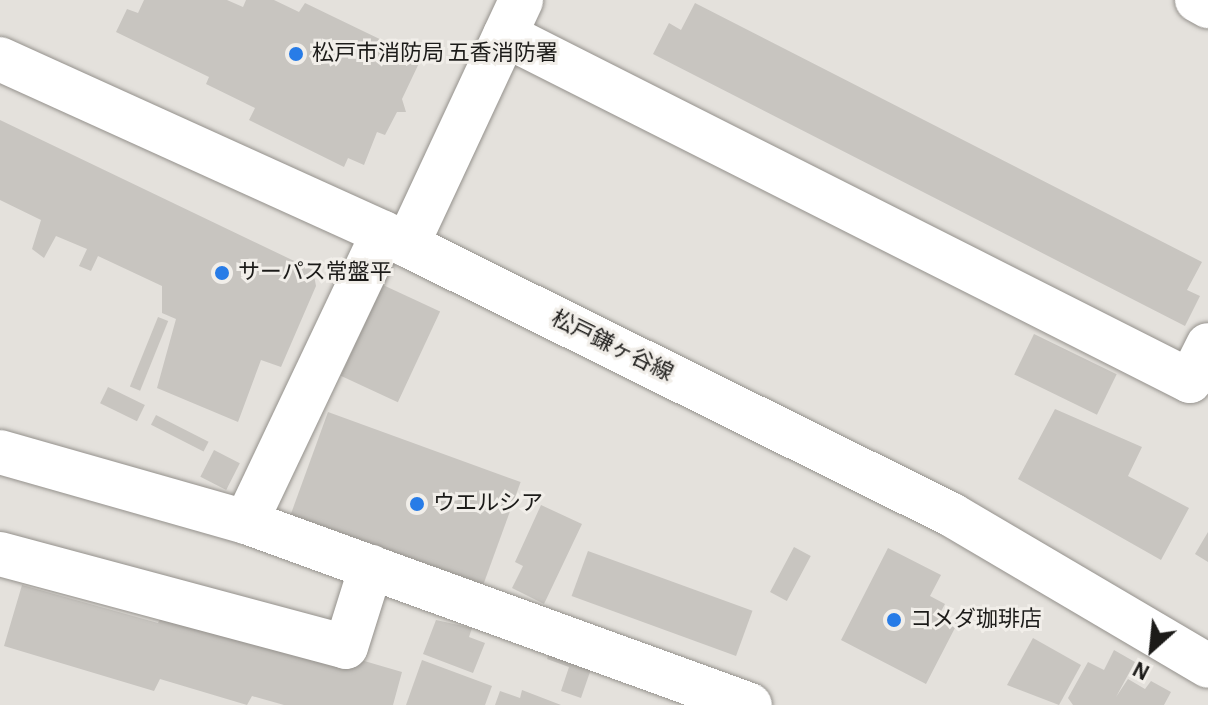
<!DOCTYPE html>
<meta charset="utf-8">
<style>
body{margin:0}
#map{position:relative;width:1208px;height:705px;overflow:hidden;background:#e4e1dc;font-family:"Alegreya Sans","Noto Sans JP",sans-serif}
div>[style]{position:absolute}
.building>*{inset:0;background:#c8c5c0;transform-origin:0 0}
.roads{filter:drop-shadow(0 0 2px #94918c) drop-shadow(0 0 2px #94918c)}
.minor>*{height:44px;margin:-22px;padding:0 22px;transform-origin:22px;border-radius:22px;background:#fff}
.major>*{height:44px;margin:-22px;padding:0 22px;transform-origin:22px;border-radius:22px;background:#fff}
.dots>*{width:22px;height:22px;translate:-50% -50%;box-sizing:border-box;border:4px solid #f1eee9;border-radius:50%}
span{translate:-50% -50%;white-space:nowrap;text-align:center;line-height:1.15;-webkit-text-stroke:6px #f1eee9;paint-order:stroke}
.poi-label{font-size:22px;color:#1c1b19}
.left{translate:0 -50%;text-align:left}
.street-label{font-size:22px;color:#1c1b19}
.north{position:absolute;left:1112px;top:609px;width:80px;height:80px;-webkit-text-stroke:6px #f1eee9;paint-order:stroke;rotate:207deg;font-size:22px;font-weight:700;line-height:32px;text-align:center;color:#1c1b19}
.north::after{content:'';display:block;margin:auto;width:28px;height:36px;background:#1c1b19;clip-path:polygon(50% 0,100% 100%,50% 72%,0 100%)}
</style>
<div id="map">
<div class="building">
<i style="clip-path:polygon(144px 0,227px 0,243px 7px,246px 0,274px 0,299px 12px,305px 3px,421px 59px,402px 99px,406px 112px,397px 112px,385px 135px,377px 132px,364px 165px,348px 158px,344px 167px,249px 120px,255px 108px,206px 84px,209px 77px,116px 32px,127px 9px,138px 13px)"></i>
<i style="clip-path:polygon(695px 3px,1202px 262px,1187px 290px,1200px 296px,1185px 326px,653px 54px,669px 23px,681px 30px)"></i>
<i style="clip-path:polygon(0 120px,313px 270px,316px 286px,281px 367px,261px 360px,238px 422px,157px 388px,176px 319px,162px 313px,162px 286px,98px 256px,91px 271px,79px 266px,87px 249px,56px 236px,44px 258px,32px 249px,41px 220px,0 200px)"></i>
<i style="left:383px;top:285px;width:63px;height:100px;rotate:25deg"></i>
<i style="left:158px;top:317px;width:11px;height:75px;rotate:22deg"></i>
<i style="left:1034px;top:334px;width:92px;height:45px;rotate:26deg"></i>
<i style="left:108px;top:387px;width:41px;height:18px;rotate:26deg"></i>
<i style="clip-path:polygon(1055px 409px,1142px 447px,1128px 476px,1189px 508px,1161px 560px,1018px 479px)"></i>
<i style="left:328px;top:412px;width:205px;height:109px;rotate:20deg"></i>
<i style="left:156px;top:415px;width:59px;height:11px;rotate:27deg"></i>
<i style="left:214px;top:450px;width:29px;height:30px;rotate:27deg"></i>
<i style="clip-path:polygon(541px 505px,582px 524px,544px 604px,512px 588px,523px 566px,515px 562px)"></i>
<i style="clip-path:polygon(1208px 532px,1208px 562px,1195px 554px)"></i>
<i style="left:794px;top:547px;width:19px;height:51px;rotate:28deg"></i>
<i style="clip-path:polygon(888px 548px,941px 575px,930px 596px,945px 604px,939px 615px,957px 624px,926px 684px,841px 640px)"></i>
<i style="left:588px;top:551px;width:175px;height:48px;rotate:20deg"></i>
<i style="clip-path:polygon(22px 585px,158px 623px,162px 615px,258px 630px,402px 672px,393px 705px,284px 705px,252px 696px,247px 705px,160px 679px,154px 691px,4px 646px)"></i>
<i style="clip-path:polygon(436px 620px,472px 628px,469px 637px,485px 643px,473px 673px,423px 654px)"></i>
<i style="clip-path:polygon(1033px 638px,1081px 665px,1059px 705px,1007px 685px)"></i>
<i style="clip-path:polygon(550px 650px,592px 666px,581px 698px,561px 691px,569px 667px,547px 659px)"></i>
<i style="clip-path:polygon(1114px 650px,1135px 662px,1116px 697px,1128px 679px,1145px 689px,1151px 681px,1171px 692px,1164px 705px,1073px 705px,1068px 698px,1088px 662px,1104px 670px)"></i>
<i style="clip-path:polygon(422px 660px,492px 686px,485px 705px,406px 705px)"></i>
<i style="clip-path:polygon(522px 690px,561px 705px,495px 705px,500px 691px,520px 698px)"></i>
</div>
<div class="roads">
<div class="minor">
<i style="left:1197px;top:0;width:13px;rotate:29deg"></i>
<i style="left:505px;top:35px;width:767px;rotate:26.8deg"></i>
<i style="left:1190px;top:381px;width:40px;rotate:-63.4deg"></i>
<i style="left:407px;top:245px;width:270px;rotate:-65deg"></i>
<i style="left:0;top:452px;width:256px;rotate:15.9deg"></i>
<i style="left:246px;top:522px;width:536px;rotate:19.96deg"></i>
<i style="left:246px;top:522px;width:320px;rotate:-64.6deg"></i>
<i style="left:0;top:554px;width:358px;rotate:15deg"></i>
<i style="left:346px;top:647px;width:84px;rotate:-72.6deg"></i>
</div>
<div class="major">
<i style="left:0;top:59px;width:421px;rotate:24.4deg"></i>
<i style="left:383px;top:233px;width:635px;rotate:26.36deg"></i>
<i style="left:952px;top:515px;width:297px;rotate:30.5deg"></i>
</div>
</div>
<div class="dots">
<i style="left:296px;top:54px;background:#287ce7"></i>
<i style="left:222px;top:273px;background:#287ce7"></i>
<i style="left:417px;top:504px;background:#287ce7"></i>
<i style="left:894px;top:620px;background:#287ce7"></i>
</div>
<div class="poi-label">
<span class="left" style="left:312px;top:54px">松戸市消防局 五香消防署</span>
<span class="left" style="left:238px;top:273px">サーパス常盤平</span>
<span class="left" style="left:433px;top:504px">ウエルシア</span>
<span class="left" style="left:910px;top:620px">コメダ珈琲店</span>
</div>
<div class="street-label">
<span style="left:612px;top:346px;rotate:26deg">松戸鎌ヶ谷線</span>
</div>
<div class="north">N</div>
</div>
